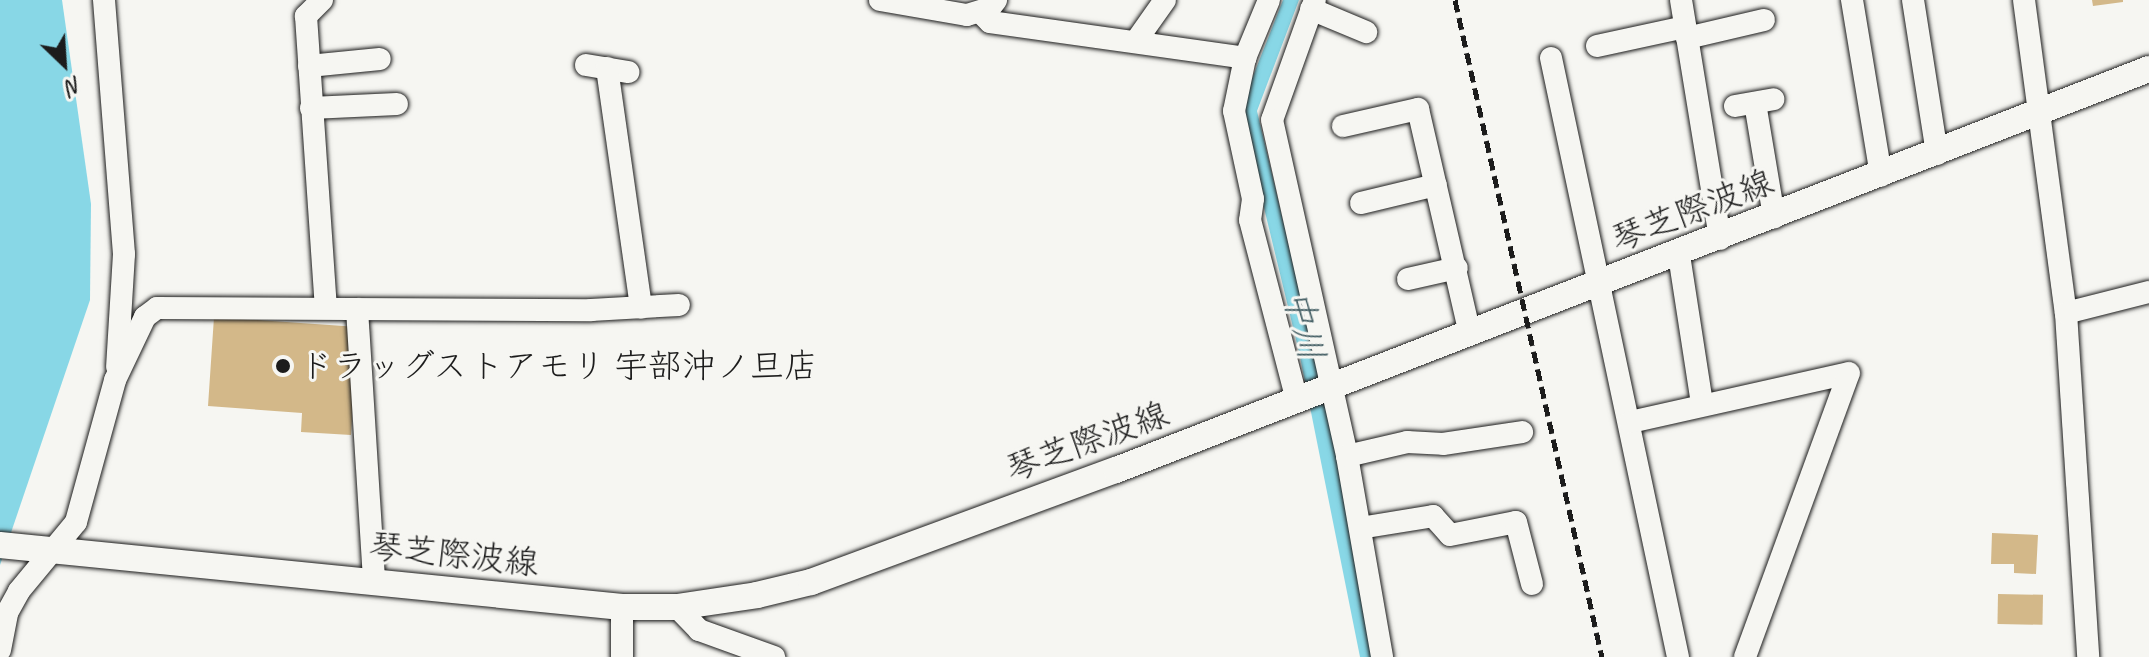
<!DOCTYPE html>
<meta charset="utf-8">
<style>
body{margin:0}
#map{position:relative;width:2149px;height:657px;overflow:hidden;background:#f6f6f2;font-family:Caveat,"Klee One",sans-serif}
div>[style]{position:absolute}
.water>*{inset:0;background:#88d7e6}
.building>*{inset:0;background:#d3b889;transform-origin:0 0}
.roads{filter:drop-shadow(0 0 2px #1c1c1c) drop-shadow(0 0 2px #1c1c1c)}
.minor>*{height:22px;margin:-11px;padding:0 11px;transform-origin:11px;border-radius:11px;background:#f6f6f2}
.major>*{height:26px;margin:-13px;padding:0 13px;transform-origin:13px;border-radius:13px;background:#f6f6f2}
.rail>*{height:5px;margin-top:-2.5px;transform-origin:0;background:repeating-linear-gradient(90deg,#1c1c1c 0 12px,transparent 0 18px)}
.dots>*{width:22px;height:22px;translate:-50% -50%;box-sizing:border-box;border:4px solid #f6f6f2;border-radius:50%}
span{translate:-50% -50%;white-space:nowrap;text-align:center;line-height:1.15;-webkit-text-stroke:6px #f6f6f2;paint-order:stroke}
.street-label{font-size:34px;color:#1c1c1c}
.poi-label{font-size:34px;color:#1c1c1c}
.left{translate:0 -50%;text-align:left}
.water-label{font-size:36px;color:#425d63;font-style:italic}
.north{position:absolute;left:24px;top:24px;width:80px;height:80px;-webkit-text-stroke:6px #f6f6f2;paint-order:stroke;rotate:155deg;font-size:22px;font-weight:700;line-height:32px;text-align:center;color:#1c1c1c}
.north::after{content:'';display:block;margin:auto;width:28px;height:36px;background:#1c1c1c;clip-path:polygon(50% 0,100% 100%,50% 72%,0 100%)}
</style>
<div id="map">
<div class="water">
<i style="clip-path:polygon(0 0,62px 0,91px 204px,90px 300px,0 565px)"></i>
<i style="clip-path:polygon(1283px 0,1299px 0,1257px 111px,1330px 418px,1374px 657px,1360px 657px,1299px 352px,1240px 109px)"></i>
</div>
<div class="building">
<i style="clip-path:polygon(2092px 0,2123px 0,2123px 2px,2093px 6px)"></i>
<i style="clip-path:polygon(214px 317px,358px 327px,351px 435px,301px 432px,302px 413px,208px 406px)"></i>
<i style="clip-path:polygon(1992px 533px,2038px 535px,2036px 574px,2014px 573px,2014px 564px,1991px 564px)"></i>
<i style="left:1998px;top:594px;width:45px;height:30px;rotate:1deg"></i>
</div>
<div class="roads">
<div class="minor">
<i style="left:104px;top:0;width:255px;rotate:85.5deg"></i>
<i style="left:124px;top:254px;width:113px;rotate:93.5deg"></i>
<i style="left:322px;top:0;width:23px;rotate:135deg"></i>
<i style="left:306px;top:16px;width:291px;rotate:86.1deg"></i>
<i style="left:880px;top:0;width:88px;rotate:9.8deg"></i>
<i style="left:967px;top:15px;width:24px;rotate:-17deg"></i>
<i style="left:990px;top:8px;width:10px;rotate:-53deg"></i>
<i style="left:1269px;top:0;width:63px;rotate:112.5deg"></i>
<i style="left:1245px;top:58px;width:54px;rotate:101.7deg"></i>
<i style="left:1234px;top:111px;width:90px;rotate:77.8deg"></i>
<i style="left:1253px;top:199px;width:21px;rotate:98deg"></i>
<i style="left:1250px;top:220px;width:187px;rotate:75.4deg"></i>
<i style="left:1315px;top:0;width:127px;rotate:109.7deg"></i>
<i style="left:1272px;top:120px;width:344px;rotate:77.4deg"></i>
<i style="left:1347px;top:456px;width:204px;rotate:80.1deg"></i>
<i style="left:1681px;top:0;width:242px;rotate:80.7deg"></i>
<i style="left:1852px;top:0;width:178px;rotate:80.6deg"></i>
<i style="left:1913px;top:0;width:156px;rotate:81.1deg"></i>
<i style="left:2024px;top:0;width:316px;rotate:82.4deg"></i>
<i style="left:2066px;top:313px;width:345px;rotate:86.3deg"></i>
<i style="left:1311px;top:9px;width:60px;rotate:22.7deg"></i>
<i style="left:980px;top:12px;width:14px;rotate:45deg"></i>
<i style="left:990px;top:22px;width:258px;rotate:8deg"></i>
<i style="left:1687px;top:38px;width:79px;rotate:-13.2deg"></i>
<i style="left:1136px;top:41px;width:50px;rotate:-54.7deg"></i>
<i style="left:1597px;top:46px;width:90px;rotate:-12.2deg"></i>
<i style="left:1551px;top:58px;width:612px;rotate:78.03deg"></i>
<i style="left:586px;top:65px;width:43px;rotate:9.5deg"></i>
<i style="left:309px;top:66px;width:71px;rotate:-5.6deg"></i>
<i style="left:607px;top:68px;width:242px;rotate:81.9deg"></i>
<i style="left:1755px;top:103px;width:116px;rotate:80.5deg"></i>
<i style="left:1735px;top:106px;width:39px;rotate:-10deg"></i>
<i style="left:311px;top:108px;width:86px;rotate:-2.7deg"></i>
<i style="left:1343px;top:126px;width:77px;rotate:-12.8deg"></i>
<i style="left:1418px;top:109px;width:231px;rotate:77deg"></i>
<i style="left:1361px;top:203px;width:77px;rotate:-13.5deg"></i>
<i style="left:1679px;top:255px;width:151px;rotate:81.2deg"></i>
<i style="left:1408px;top:279px;width:50px;rotate:-12.7deg"></i>
<i style="left:357px;top:309px;width:274px;rotate:86.4deg"></i>
<i style="left:2066px;top:313px;width:86px;rotate:-14.2deg"></i>
<i style="left:1630px;top:422px;width:224px;rotate:-12.6deg"></i>
<i style="left:1347px;top:456px;width:62px;rotate:-13.1deg"></i>
<i style="left:1407px;top:442px;width:36px;rotate:3deg"></i>
<i style="left:1443px;top:444px;width:80px;rotate:-8.6deg"></i>
<i style="left:1360px;top:528px;width:74px;rotate:-9.3deg"></i>
<i style="left:1433px;top:516px;width:25px;rotate:48deg"></i>
<i style="left:1450px;top:535px;width:67px;rotate:-11.1deg"></i>
<i style="left:1516px;top:522px;width:64px;rotate:75.5deg"></i>
<i style="left:677px;top:607px;width:32px;rotate:46deg"></i>
<i style="left:699px;top:630px;width:80px;rotate:19.8deg"></i>
<i style="left:0;top:650px;width:38px;rotate:-79deg"></i>
<i style="left:7px;top:613px;width:25px;rotate:-61deg"></i>
<i style="left:19px;top:591px;width:89px;rotate:-50.4deg"></i>
<i style="left:76px;top:522px;width:147px;rotate:-74.6deg"></i>
<i style="left:115px;top:380px;width:70px;rotate:-64.5deg"></i>
<i style="left:145px;top:317px;width:15px;rotate:-37deg"></i>
<i style="left:157px;top:308px;width:434px;rotate:0.3deg"></i>
<i style="left:591px;top:310px;width:88px;rotate:-3.3deg"></i>
<i style="left:622px;top:657px;width:50px;rotate:-90deg"></i>
<i style="left:1745px;top:657px;width:302px;rotate:-69.9deg"></i>
</div>
<div class="major">
<i style="left:0;top:545px;width:625px;rotate:5.69deg"></i>
<i style="left:622px;top:607px;width:55px"></i>
<i style="left:677px;top:607px;width:81px;rotate:-8.5deg"></i>
<i style="left:757px;top:595px;width:56px;rotate:-13.5deg"></i>
<i style="left:811px;top:582px;width:325px;rotate:-20.2deg"></i>
<i style="left:1116px;top:470px;width:1108px;rotate:-21.22deg"></i>
</div>
</div>
<div class="rail">
<i style="left:1455px;top:0;width:673px;rotate:77.39deg"></i>
</div>
<div class="dots">
<i style="left:283px;top:366px;background:#1c1c1c"></i>
</div>
<div class="street-label">
<span style="left:1692px;top:210px;rotate:-21deg">琴芝際波線</span>
<span style="left:1087px;top:441px;rotate:-20deg">琴芝際波線</span>
<span style="left:454px;top:554px;rotate:6deg">琴芝際波線</span>
</div>
<div class="poi-label">
<span class="left" style="left:299px;top:366px">ドラッグストアモリ 宇部沖ノ旦店</span>
</div>
<div class="water-label">
<span style="left:1304px;top:325px;rotate:76deg">中川</span>
</div>
<div class="north">N</div>
</div>
